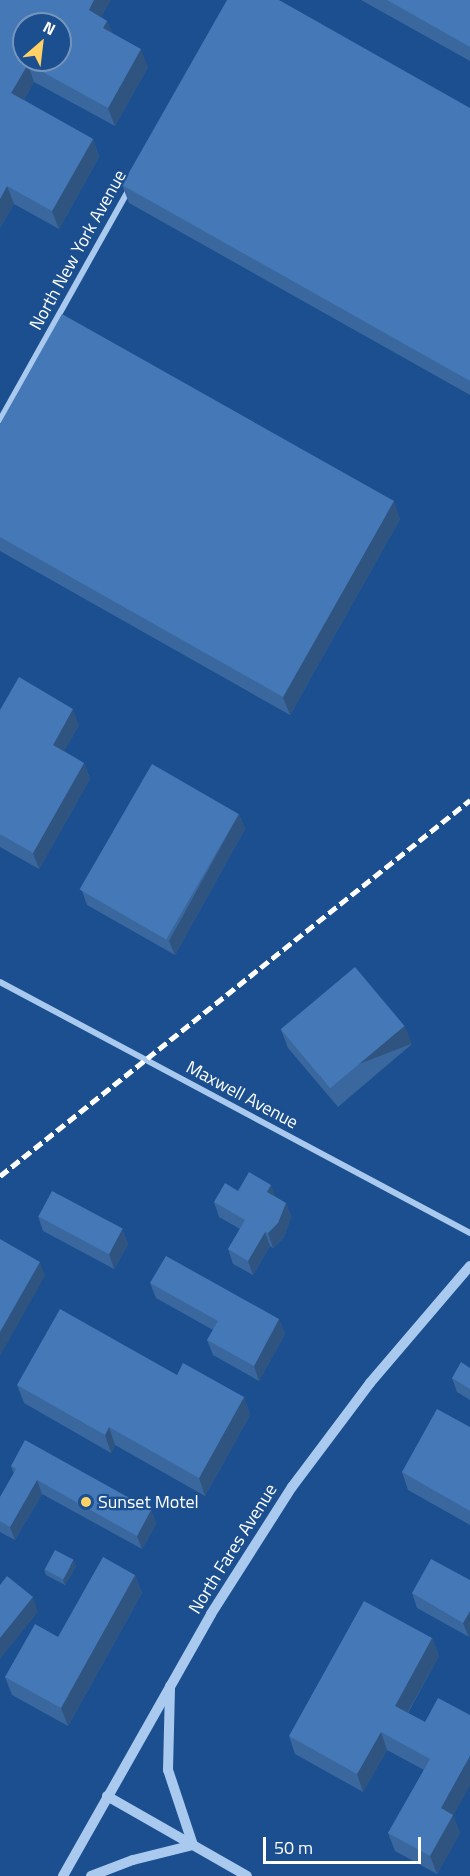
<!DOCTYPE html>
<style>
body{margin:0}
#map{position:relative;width:470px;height:1876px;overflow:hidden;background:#1b4f8f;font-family:"Titillium Web",sans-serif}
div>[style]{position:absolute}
.minor>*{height:6px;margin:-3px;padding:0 3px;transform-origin:3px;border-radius:3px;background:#a9c9ee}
.tertiary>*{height:10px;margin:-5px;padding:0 5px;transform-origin:5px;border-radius:5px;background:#a9c9ee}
.rail>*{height:4.5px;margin-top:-2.25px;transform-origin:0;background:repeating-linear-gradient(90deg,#fff 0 10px,transparent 0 14.5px)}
.wall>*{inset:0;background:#3a679d}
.shaded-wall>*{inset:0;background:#305480;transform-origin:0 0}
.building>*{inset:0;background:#4478b7;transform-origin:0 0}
.dots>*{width:16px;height:16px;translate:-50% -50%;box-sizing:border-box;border:3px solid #1b4f8f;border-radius:50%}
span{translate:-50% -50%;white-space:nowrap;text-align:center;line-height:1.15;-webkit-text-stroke:4.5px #1b4f8f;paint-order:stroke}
.street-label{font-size:18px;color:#fff}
.poi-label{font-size:18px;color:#fff}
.left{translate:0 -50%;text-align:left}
.north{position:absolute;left:12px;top:12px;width:60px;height:60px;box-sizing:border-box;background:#1b4f8f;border:2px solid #7695bc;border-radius:50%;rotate:28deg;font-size:16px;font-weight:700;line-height:24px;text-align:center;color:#fff}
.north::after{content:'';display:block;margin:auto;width:21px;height:27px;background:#ffd166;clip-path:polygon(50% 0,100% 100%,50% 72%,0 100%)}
.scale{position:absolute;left:263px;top:1837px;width:158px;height:27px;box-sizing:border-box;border:3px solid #fff;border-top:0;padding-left:8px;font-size:18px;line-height:21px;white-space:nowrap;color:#fff;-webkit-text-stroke:4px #1b4f8f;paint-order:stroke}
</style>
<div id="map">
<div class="minor">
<i style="left:0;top:420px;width:267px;rotate:-60.8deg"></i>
<i style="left:0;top:982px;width:533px;rotate:28.1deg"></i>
</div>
<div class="tertiary">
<i style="left:107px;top:1796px;width:161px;rotate:29.7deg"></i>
<i style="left:63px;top:1876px;width:301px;rotate:-60.5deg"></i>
<i style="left:211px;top:1614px;width:151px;rotate:-57.5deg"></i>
<i style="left:292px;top:1487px;width:130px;rotate:-53.1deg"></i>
<i style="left:370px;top:1383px;width:154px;rotate:-49.5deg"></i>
<i style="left:91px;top:1876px;width:45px;rotate:-20.9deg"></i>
<i style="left:133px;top:1860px;width:62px;rotate:-14deg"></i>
<i style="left:193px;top:1845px;width:79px;rotate:-108.4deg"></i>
<i style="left:168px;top:1770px;width:84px;rotate:-88.6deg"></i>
</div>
<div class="rail">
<i style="left:0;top:1176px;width:602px;rotate:-38.66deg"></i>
</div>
<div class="wall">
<i style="clip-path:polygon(0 0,101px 17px,107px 21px,112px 33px,148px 67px,115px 126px,34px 82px,24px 100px,93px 139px,99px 157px,59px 229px,14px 204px,0 228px)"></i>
<i style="clip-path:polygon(361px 0,470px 0,470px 61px)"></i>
<i style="clip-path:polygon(470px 108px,470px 395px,129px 203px,122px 185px)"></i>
<i style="clip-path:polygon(0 424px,400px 519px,290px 715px,0 551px)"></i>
<i style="clip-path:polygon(0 710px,79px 725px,64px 751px,84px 763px,90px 779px,39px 869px,0 847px)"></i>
<i style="clip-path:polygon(239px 814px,245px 829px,175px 955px,87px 905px,82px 891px)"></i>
<i style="clip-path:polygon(281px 1030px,412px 1044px,338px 1107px,288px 1048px)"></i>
<i style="clip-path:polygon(238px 1191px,276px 1197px,286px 1203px,291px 1217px,284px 1237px,273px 1248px,270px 1246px,253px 1275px,233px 1264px,228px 1249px,240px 1229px,219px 1217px,214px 1202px)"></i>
<i style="clip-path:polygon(38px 1216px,122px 1229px,128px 1244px,114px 1269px,43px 1231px)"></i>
<i style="clip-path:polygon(150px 1283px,279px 1319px,285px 1334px,259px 1381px,213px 1355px,207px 1340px,213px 1330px,156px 1298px)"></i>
<i style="clip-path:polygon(470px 1368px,470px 1400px,457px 1392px,452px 1378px)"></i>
<i style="clip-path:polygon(177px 1375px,244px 1397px,250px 1415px,205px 1496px,115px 1445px,111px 1453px,24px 1403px,17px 1385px)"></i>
<i style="clip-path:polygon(470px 1427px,470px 1525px,408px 1490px,402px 1472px)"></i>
<i style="clip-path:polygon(11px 1466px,151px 1510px,156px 1524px,142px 1549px,42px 1494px,15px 1540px,0 1532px,0 1497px,14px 1474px)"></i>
<i style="clip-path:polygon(76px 1566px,65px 1585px,46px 1575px,44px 1569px)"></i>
<i style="clip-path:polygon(135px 1575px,142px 1593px,68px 1726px,12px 1695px,5px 1677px,58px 1637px)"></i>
<i style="clip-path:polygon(470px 1580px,469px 1637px,417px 1608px,412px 1593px)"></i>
<i style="clip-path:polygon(432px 1638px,439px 1656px,408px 1713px,425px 1722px,453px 1816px,460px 1833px,437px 1874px,395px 1851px,388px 1833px,424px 1770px,387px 1750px,363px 1792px,295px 1754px,289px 1736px)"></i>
</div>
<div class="shaded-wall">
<i style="clip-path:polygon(94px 0,111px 0,95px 28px,89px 10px)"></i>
<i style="clip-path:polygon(107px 21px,114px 39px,103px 28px)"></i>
<i style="clip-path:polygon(141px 49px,148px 67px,115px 126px,108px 108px)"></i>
<i style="clip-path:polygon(28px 64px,34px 82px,18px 111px,11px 93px)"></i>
<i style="clip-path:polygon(93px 139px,99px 157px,59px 229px,52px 211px)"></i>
<i style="clip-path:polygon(7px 186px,14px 204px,0 228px,0 199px)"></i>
<i style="clip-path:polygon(394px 501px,400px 519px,290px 715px,283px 697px)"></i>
<i style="clip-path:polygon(73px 709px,79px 725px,59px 761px,53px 745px)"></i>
<i style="clip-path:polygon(84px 763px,90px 779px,39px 869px,33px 853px)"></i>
<i style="clip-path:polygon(239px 814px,245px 829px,175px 955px,169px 941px)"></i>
<i style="left:405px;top:1026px;width:19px;height:97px;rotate:69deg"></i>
<i style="clip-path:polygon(271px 1185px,277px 1200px,267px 1192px)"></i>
<i style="clip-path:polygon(286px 1203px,291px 1217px,284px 1237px,273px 1248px,268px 1233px)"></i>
<i style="clip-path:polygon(122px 1229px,128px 1244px,114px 1269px,109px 1254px)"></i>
<i style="clip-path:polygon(265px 1232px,270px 1246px,253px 1275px,248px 1261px)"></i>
<i style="clip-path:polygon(40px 1262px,45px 1276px,0 1356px,0 1332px)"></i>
<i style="clip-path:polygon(279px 1319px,285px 1334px,259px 1381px,254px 1366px)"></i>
<i style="clip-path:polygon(244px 1397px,250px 1415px,205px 1496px,199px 1478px)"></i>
<i style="clip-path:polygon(109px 1427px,115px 1445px,111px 1453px,105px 1435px)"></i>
<i style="clip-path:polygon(37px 1480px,42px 1494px,15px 1540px,10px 1527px)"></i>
<i style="clip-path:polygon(151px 1510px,156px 1524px,142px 1549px,137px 1536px)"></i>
<i style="clip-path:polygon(74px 1560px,76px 1566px,65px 1585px,63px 1580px)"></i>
<i style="clip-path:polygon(135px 1575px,142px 1593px,68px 1726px,61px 1708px)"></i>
<i style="clip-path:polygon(33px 1597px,38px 1612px,0 1659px,0 1638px)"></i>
<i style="clip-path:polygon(470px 1611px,470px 1635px,469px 1637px,463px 1623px)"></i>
<i style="clip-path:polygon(432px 1638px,439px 1656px,401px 1724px,395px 1706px)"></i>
<i style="clip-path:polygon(381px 1732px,387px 1750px,363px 1792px,357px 1774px)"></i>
<i style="clip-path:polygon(470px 1756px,470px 1786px,453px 1816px,460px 1833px,437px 1874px,430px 1856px,441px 1808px)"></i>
</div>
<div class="building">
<i style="clip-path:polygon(evenodd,0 0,94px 0,89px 10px,107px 21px,103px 28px,141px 49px,108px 108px,28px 64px,11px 93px,93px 139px,52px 211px,7px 186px,0 199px,0 0,24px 24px,60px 24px,60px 60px,24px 60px,24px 24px)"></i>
<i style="clip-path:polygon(227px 0,279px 0,470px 108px,470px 381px,122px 185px)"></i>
<i style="clip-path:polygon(387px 0,470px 0,470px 47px)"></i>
<i style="clip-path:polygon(62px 314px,394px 501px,283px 697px,0 537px,0 424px)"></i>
<i style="clip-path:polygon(19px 677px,73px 709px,53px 745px,84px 763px,33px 853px,0 834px,0 710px)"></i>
<i style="left:152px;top:764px;width:100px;height:145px;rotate:30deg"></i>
<i style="left:355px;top:967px;width:77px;height:97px;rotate:50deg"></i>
<i style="clip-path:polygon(249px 1172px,271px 1185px,267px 1192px,286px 1203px,278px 1223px,268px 1233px,265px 1232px,248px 1261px,228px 1249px,245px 1220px,214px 1202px,225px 1183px,238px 1191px)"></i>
<i style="left:52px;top:1191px;width:80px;height:29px;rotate:28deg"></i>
<i style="clip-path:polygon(0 1239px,40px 1262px,0 1332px)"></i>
<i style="clip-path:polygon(166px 1256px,279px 1319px,254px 1366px,207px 1340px,218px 1321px,150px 1283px)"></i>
<i style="clip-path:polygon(60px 1309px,177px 1375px,183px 1363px,244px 1397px,199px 1478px,109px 1427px,105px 1435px,17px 1385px)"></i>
<i style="clip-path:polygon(461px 1362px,470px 1368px,470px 1389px,452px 1378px)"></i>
<i style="clip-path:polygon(437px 1409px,470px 1427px,470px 1511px,402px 1472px)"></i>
<i style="clip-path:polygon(25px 1440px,151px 1510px,137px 1536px,37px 1480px,10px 1527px,0 1521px,0 1497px,16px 1469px,11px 1466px)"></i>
<i style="left:55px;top:1550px;width:21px;height:22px;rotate:28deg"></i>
<i style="clip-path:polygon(103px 1557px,135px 1575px,61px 1708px,5px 1677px,35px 1624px,58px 1637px)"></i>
<i style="clip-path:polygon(431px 1559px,470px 1580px,470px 1611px,463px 1623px,412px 1593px)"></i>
<i style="clip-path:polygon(7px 1576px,33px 1597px,0 1638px,0 1585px)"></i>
<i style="clip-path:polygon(364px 1601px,432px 1638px,395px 1706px,425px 1722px,438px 1698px,470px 1715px,470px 1756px,441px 1808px,453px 1815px,430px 1856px,388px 1833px,430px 1759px,381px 1732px,357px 1774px,289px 1736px)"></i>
</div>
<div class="dots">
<i style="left:86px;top:1502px;background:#ffd166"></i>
</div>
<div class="street-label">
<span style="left:78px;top:250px;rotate:-61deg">North New York Avenue</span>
<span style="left:242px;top:1095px;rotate:28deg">Maxwell Avenue</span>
<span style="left:233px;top:1549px;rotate:-58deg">North Fares Avenue</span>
</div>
<div class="poi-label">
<span class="left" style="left:98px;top:1502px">Sunset Motel</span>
</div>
<div class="north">N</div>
<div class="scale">50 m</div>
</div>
